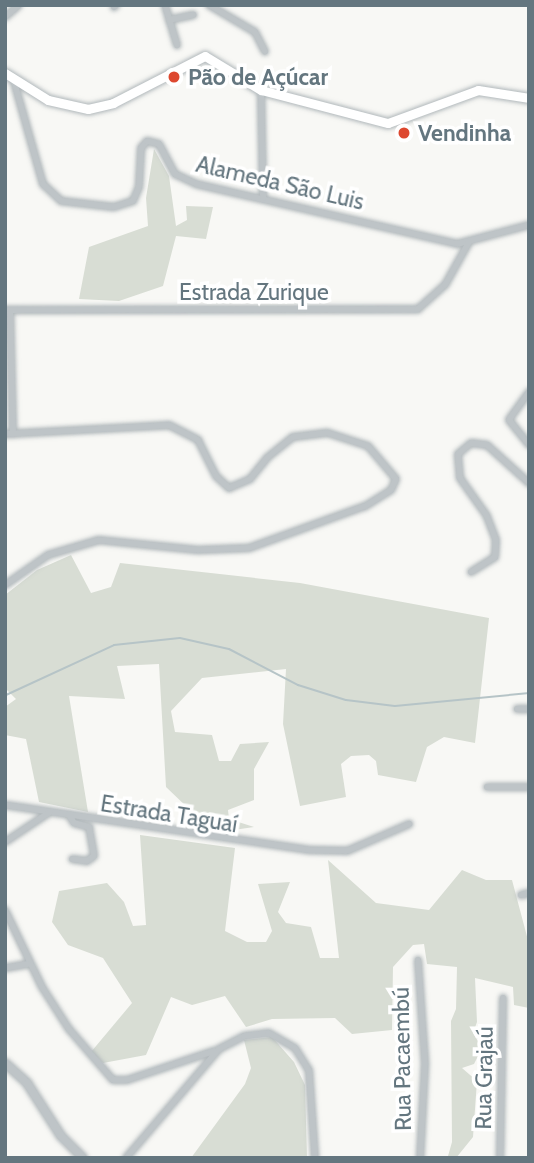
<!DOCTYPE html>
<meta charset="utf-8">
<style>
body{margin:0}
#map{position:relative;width:534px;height:1163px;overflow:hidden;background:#f8f8f5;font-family:Cabin,sans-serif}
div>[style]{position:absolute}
.green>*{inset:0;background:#d8ddd4}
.stream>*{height:2px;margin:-1px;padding:0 1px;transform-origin:1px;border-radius:1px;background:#b6c4c7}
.roads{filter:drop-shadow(0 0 2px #b1b8bb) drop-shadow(0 0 2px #b1b8bb)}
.minor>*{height:6px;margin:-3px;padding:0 3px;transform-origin:3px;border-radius:3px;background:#bec4c7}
.tertiary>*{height:8px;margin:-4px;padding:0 4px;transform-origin:4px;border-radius:4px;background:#bec4c7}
.secondary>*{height:9px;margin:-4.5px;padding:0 4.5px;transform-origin:4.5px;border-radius:4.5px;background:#fff}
.dots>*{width:19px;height:19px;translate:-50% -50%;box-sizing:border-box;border:4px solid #fff;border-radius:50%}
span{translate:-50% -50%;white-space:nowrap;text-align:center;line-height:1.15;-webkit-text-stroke:7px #fff;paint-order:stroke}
.poi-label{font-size:23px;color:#64767f;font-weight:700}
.left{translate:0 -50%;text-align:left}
.street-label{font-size:23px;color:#64767f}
.frame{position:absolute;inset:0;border:7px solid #64767f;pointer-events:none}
</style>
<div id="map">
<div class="green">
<i style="clip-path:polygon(154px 149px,169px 176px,176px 226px,187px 220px,186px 206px,213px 207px,206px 239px,176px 236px,163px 286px,119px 301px,79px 299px,89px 247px,148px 226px,146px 198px)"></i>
<i style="clip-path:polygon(71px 555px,91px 593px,111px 587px,120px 563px,300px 583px,489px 618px,475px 743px,444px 737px,427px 747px,416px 782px,378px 775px,376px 761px,369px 755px,351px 756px,341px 764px,346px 797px,300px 806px,283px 724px,286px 669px,202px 678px,171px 711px,175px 732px,212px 735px,219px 761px,231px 761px,240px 744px,269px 742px,254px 769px,254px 800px,228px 810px,229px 819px,254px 827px,220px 832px,185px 828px,190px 810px,166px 787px,159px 664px,117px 666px,125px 699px,69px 696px,88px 812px,39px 802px,26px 739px,5px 735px,5px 707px,16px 699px,5px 688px,5px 595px,37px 570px)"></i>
<i style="clip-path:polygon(140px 835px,235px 848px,225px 931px,247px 942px,266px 942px,272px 931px,258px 884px,290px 882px,278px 912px,286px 923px,311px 927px,320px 958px,339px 958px,328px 860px,376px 903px,429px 910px,462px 870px,486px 880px,512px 880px,529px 944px,529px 1008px,514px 1005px,513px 987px,475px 978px,477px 1022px,473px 1033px,482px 1048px,474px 1064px,462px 1068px,477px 1081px,473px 1137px,456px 1158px,425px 1158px,448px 1156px,452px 1142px,451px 1021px,456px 1009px,457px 967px,427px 964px,424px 944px,413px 945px,393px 967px,392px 1030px,352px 1034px,335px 1018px,272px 1019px,246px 1027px,225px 996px,192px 1005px,171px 997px,146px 1055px,103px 1063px,91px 1052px,132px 1003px,103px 958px,68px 945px,52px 922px,59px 891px,107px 883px,124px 902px,133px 926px,146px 925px)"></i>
<i style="clip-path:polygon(272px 1037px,294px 1062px,305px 1085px,307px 1158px,191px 1158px,245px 1084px,251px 1068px,244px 1040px)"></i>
</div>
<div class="stream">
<i style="left:6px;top:695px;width:119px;rotate:-24.8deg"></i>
<i style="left:114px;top:645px;width:66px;rotate:-6.1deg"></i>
<i style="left:180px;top:638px;width:50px;rotate:12.7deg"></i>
<i style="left:229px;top:649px;width:78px;rotate:27.6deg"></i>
<i style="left:298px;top:685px;width:50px;rotate:17.4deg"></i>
<i style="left:346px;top:700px;width:49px;rotate:7deg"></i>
<i style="left:395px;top:706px;width:135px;rotate:-5.5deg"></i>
</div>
<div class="roads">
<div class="minor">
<i style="left:165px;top:5px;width:42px;rotate:73.3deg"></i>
<i style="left:209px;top:5px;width:53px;rotate:30.4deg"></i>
<i style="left:255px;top:32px;width:22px;rotate:63deg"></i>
<i style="left:114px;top:7px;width:3px;rotate:-45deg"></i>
<i style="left:5px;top:17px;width:18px;rotate:-41deg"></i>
<i style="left:169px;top:20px;width:25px;rotate:-12deg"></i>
<i style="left:13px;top:78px;width:110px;rotate:74.2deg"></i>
<i style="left:43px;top:184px;width:25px;rotate:43deg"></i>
<i style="left:61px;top:201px;width:53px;rotate:6.5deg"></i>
<i style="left:114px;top:207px;width:20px;rotate:-18deg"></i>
<i style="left:133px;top:201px;width:15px;rotate:-67deg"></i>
<i style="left:139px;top:187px;width:39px;rotate:-87deg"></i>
<i style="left:141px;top:148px;width:9px;rotate:-49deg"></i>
<i style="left:147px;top:141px;width:12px;rotate:14deg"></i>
<i style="left:159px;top:144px;width:34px;rotate:62deg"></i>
<i style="left:175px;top:174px;width:23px;rotate:25deg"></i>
<i style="left:196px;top:184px;width:268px;rotate:12.9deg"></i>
<i style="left:457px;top:244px;width:74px;rotate:-14.8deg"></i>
<i style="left:261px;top:90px;width:108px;rotate:88.9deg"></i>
<i style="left:5px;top:310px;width:413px;rotate:-0.1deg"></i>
<i style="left:418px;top:309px;width:36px;rotate:-42deg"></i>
<i style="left:445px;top:285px;width:49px;rotate:-60.8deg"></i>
<i style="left:10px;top:310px;width:124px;rotate:88.6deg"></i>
<i style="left:529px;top:392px;width:34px;rotate:126deg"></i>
<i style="left:509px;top:420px;width:32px;rotate:51deg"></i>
<i style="left:5px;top:434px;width:164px;rotate:-3.1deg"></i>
<i style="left:169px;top:425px;width:33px;rotate:27deg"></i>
<i style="left:198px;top:440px;width:40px;rotate:63.4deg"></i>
<i style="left:216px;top:476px;width:18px;rotate:43deg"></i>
<i style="left:229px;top:488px;width:23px;rotate:-23deg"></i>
<i style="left:250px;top:479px;width:28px;rotate:-51deg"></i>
<i style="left:268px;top:457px;width:32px;rotate:-39deg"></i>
<i style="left:293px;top:437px;width:35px;rotate:-7deg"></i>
<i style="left:328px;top:433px;width:42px;rotate:18deg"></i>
<i style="left:368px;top:446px;width:43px;rotate:49.7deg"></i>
<i style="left:396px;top:479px;width:12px;rotate:114deg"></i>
<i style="left:391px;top:490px;width:31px;rotate:148deg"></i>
<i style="left:365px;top:506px;width:123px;rotate:160.1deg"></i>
<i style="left:249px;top:548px;width:51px;rotate:177.8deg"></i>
<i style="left:198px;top:550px;width:100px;rotate:-174.2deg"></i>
<i style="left:99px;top:540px;width:53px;rotate:163.6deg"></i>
<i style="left:48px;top:555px;width:52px;rotate:145.1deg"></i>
<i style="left:471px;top:572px;width:28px;rotate:-32deg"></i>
<i style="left:495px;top:557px;width:17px;rotate:-87deg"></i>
<i style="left:496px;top:540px;width:26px;rotate:-111deg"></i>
<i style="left:487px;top:516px;width:47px;rotate:-125.4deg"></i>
<i style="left:460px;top:478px;width:24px;rotate:-95deg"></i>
<i style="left:458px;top:454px;width:17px;rotate:-40deg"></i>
<i style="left:471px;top:443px;width:16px;rotate:7deg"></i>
<i style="left:487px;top:445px;width:57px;rotate:42.1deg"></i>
<i style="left:517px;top:709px;width:12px"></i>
<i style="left:487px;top:787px;width:42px"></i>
<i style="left:5px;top:805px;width:306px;rotate:8.4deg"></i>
<i style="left:308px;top:850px;width:39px;rotate:1deg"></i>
<i style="left:347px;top:851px;width:68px;rotate:-23.5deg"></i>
<i style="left:69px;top:815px;width:9px;rotate:58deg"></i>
<i style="left:74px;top:823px;width:16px;rotate:15deg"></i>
<i style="left:89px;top:827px;width:29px;rotate:80deg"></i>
<i style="left:94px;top:856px;width:9px;rotate:144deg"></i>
<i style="left:87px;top:861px;width:15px;rotate:-172deg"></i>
<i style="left:5px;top:842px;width:54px;rotate:-33.7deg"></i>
<i style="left:521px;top:895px;width:8px;rotate:-14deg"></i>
<i style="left:5px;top:910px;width:85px;rotate:64.3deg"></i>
<i style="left:42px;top:987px;width:50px;rotate:57.3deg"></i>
<i style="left:69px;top:1029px;width:67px;rotate:49.2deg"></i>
<i style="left:113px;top:1080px;width:14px"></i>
<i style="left:127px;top:1080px;width:92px;rotate:-18.4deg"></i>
<i style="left:418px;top:960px;width:104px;rotate:86.1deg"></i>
<i style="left:425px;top:1064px;width:94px;rotate:93deg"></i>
<i style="left:5px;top:968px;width:23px;rotate:-10deg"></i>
<i style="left:126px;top:1158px;width:143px;rotate:-49.5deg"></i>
<i style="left:219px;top:1049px;width:28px;rotate:-27deg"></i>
<i style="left:244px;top:1036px;width:25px;rotate:-7deg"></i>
<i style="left:269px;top:1033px;width:30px;rotate:30deg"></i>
<i style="left:295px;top:1048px;width:26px;rotate:58deg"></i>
<i style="left:309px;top:1070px;width:88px;rotate:86.1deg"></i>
<i style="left:500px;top:1158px;width:160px;rotate:-88.9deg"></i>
</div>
<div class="tertiary">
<i style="left:5px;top:1063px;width:30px;rotate:42deg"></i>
<i style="left:27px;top:1083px;width:63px;rotate:57.3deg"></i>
<i style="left:61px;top:1136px;width:31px;rotate:45deg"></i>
</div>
<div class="secondary">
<i style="left:5px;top:73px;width:51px;rotate:32.1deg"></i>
<i style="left:48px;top:100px;width:41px;rotate:12.7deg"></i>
<i style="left:88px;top:109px;width:26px;rotate:-13deg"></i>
<i style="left:113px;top:103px;width:103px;rotate:-27.1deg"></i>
<i style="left:205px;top:56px;width:66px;rotate:31.3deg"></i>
<i style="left:261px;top:90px;width:131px;rotate:14.6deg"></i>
<i style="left:388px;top:123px;width:96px;rotate:-20.1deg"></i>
<i style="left:478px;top:90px;width:52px;rotate:8.9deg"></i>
</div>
</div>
<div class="dots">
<i style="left:174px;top:77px;background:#dd482f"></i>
<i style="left:404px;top:133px;background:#dd482f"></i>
</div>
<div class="poi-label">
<span class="left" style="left:188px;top:77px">Pão de Açúcar</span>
<span class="left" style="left:418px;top:133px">Vendinha</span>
</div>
<div class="street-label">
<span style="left:280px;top:183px;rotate:13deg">Alameda São Luis</span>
<span style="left:254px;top:292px">Estrada Zurique</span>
<span style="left:169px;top:814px;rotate:9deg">Estrada Taguaí</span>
<span style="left:402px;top:1059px;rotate:-91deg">Rua Pacaembú</span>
<span style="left:484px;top:1078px;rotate:-89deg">Rua Grajaú</span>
</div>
<div class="frame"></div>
</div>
